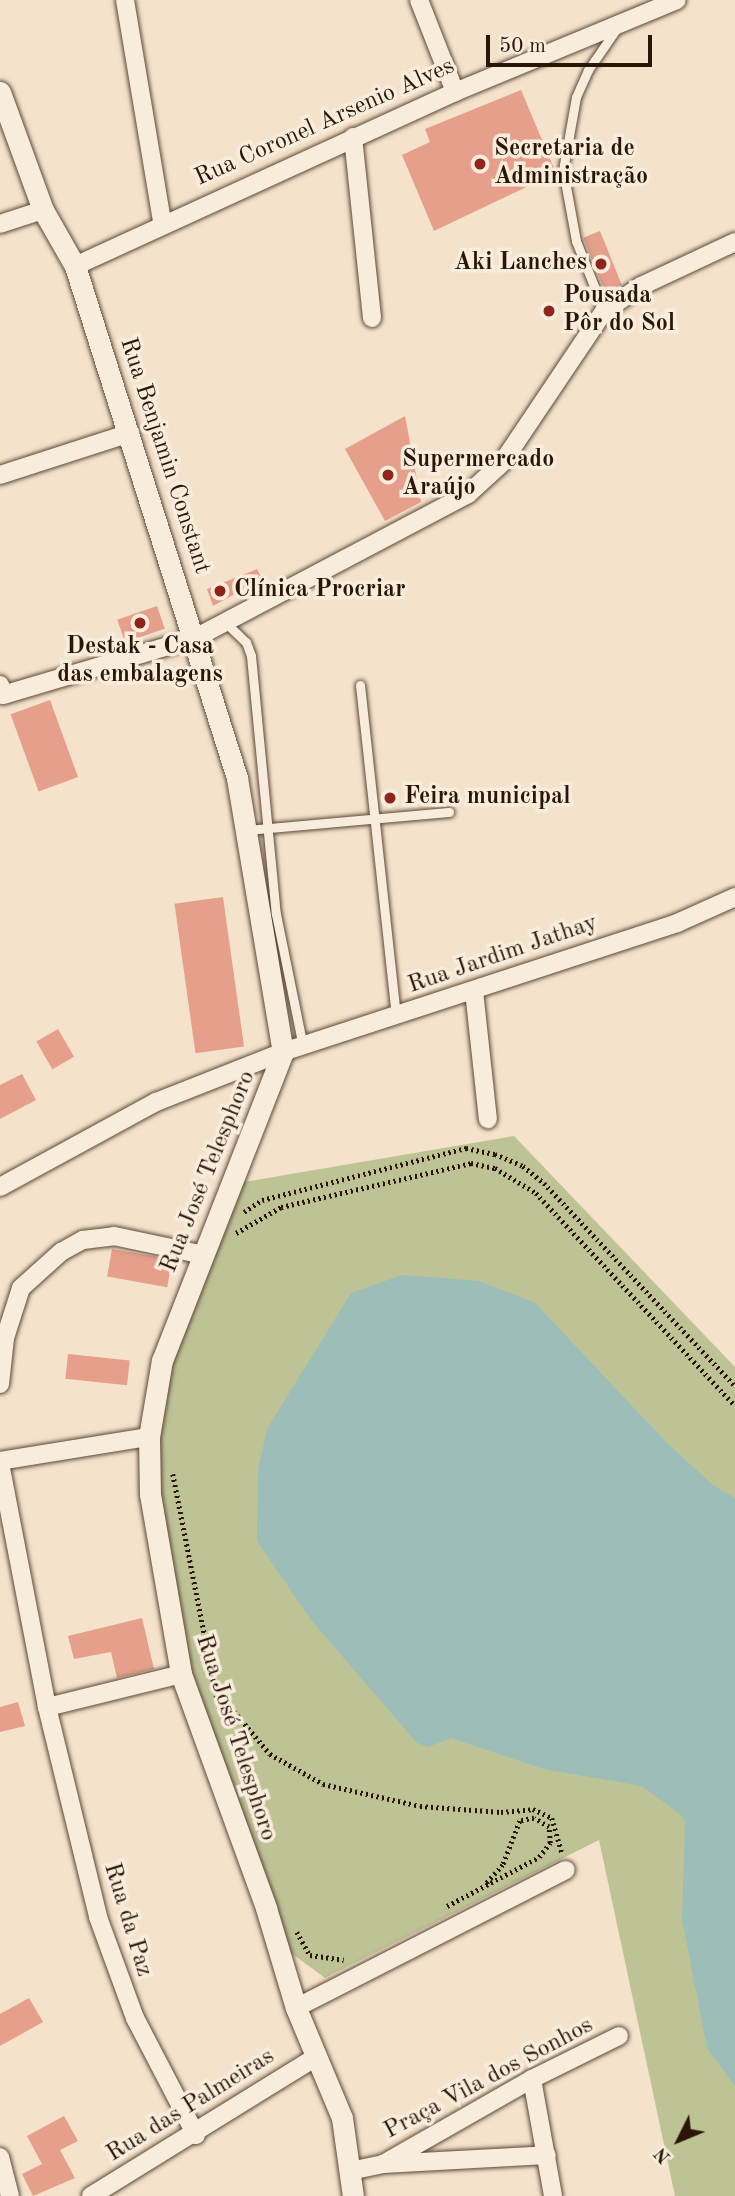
<!DOCTYPE html>
<meta charset="utf-8">
<style>
body{margin:0}
#map{position:relative;width:735px;height:2196px;overflow:hidden;background:#f4e2cb;font-family:"Old Standard TT",serif}
div>[style]{position:absolute}
.green>*{inset:0;background:#bec396}
.water>*{inset:0;background:#9cbdb8}
.building>*{inset:0;background:#e59f8b;transform-origin:0 0}
.path>*{height:4.5px;margin-top:-2.25px;transform-origin:0;background:repeating-linear-gradient(90deg,#2a1506 0 2px,transparent 0 5.5px)}
.roads{filter:drop-shadow(0 0 2px #5c4837) drop-shadow(0 0 2px #5c4837)}
.service>*{height:9px;margin:-4.5px;padding:0 4.5px;transform-origin:4.5px;border-radius:4.5px;background:#f8ecdd}
.minor>*{height:18px;margin:-9px;padding:0 9px;transform-origin:9px;border-radius:9px;background:#f8ecdd}
.tertiary>*{height:21px;margin:-10.5px;padding:0 10.5px;transform-origin:10.5px;border-radius:10.5px;background:#f8ecdd}
.dots>*{width:19px;height:19px;translate:-50% -50%;box-sizing:border-box;border:4px solid #f8ecdd;border-radius:50%}
span{translate:-50% -50%;white-space:nowrap;text-align:center;line-height:1.15;-webkit-text-stroke:7px #f8ecdd;paint-order:stroke}
.street-label{font-size:24px;color:#2a1506}
.poi-label{font-size:24px;color:#2a1506;font-weight:700}
.left{translate:0 -50%;text-align:left}
.right{translate:-100% -50%;text-align:right}
.north{position:absolute;left:644px;top:2105px;width:70px;height:70px;-webkit-text-stroke:5px #f8ecdd;paint-order:stroke;rotate:227deg;font-size:19px;font-weight:700;line-height:28px;text-align:center;color:#2a1506}
.north::after{content:'';display:block;margin:auto;width:24px;height:32px;background:#2a1506;clip-path:polygon(50% 0,100% 100%,50% 72%,0 100%)}
.scale{position:absolute;left:486px;top:35px;width:166px;height:32px;box-sizing:border-box;border:4px solid #2a1506;border-top:0;padding-left:9px;font-size:21px;line-height:24px;white-space:nowrap;color:#2a1506;-webkit-text-stroke:5px #f8ecdd;paint-order:stroke}
</style>
<div id="map">
<div class="green">
<i style="clip-path:polygon(514px 1136px,735px 1367px,735px 2196px,675px 2196px,599px 1840px,325px 1978px,291px 1953px,193px 1681px,155px 1486px,165px 1367px,244px 1182px)"></i>
</div>
<div class="water">
<i style="clip-path:polygon(402px 1275px,478px 1281px,534px 1302px,668px 1444px,713px 1485px,735px 1498px,735px 2086px,707px 2048px,682px 1919px,685px 1822px,681px 1815px,642px 1786px,544px 1769px,451px 1738px,428px 1747px,417px 1743px,311px 1620px,257px 1541px,258px 1470px,267px 1429px,351px 1293px)"></i>
</div>
<div class="building">
<i style="clip-path:polygon(521px 90px,556px 173px,434px 231px,402px 155px,430px 142px,425px 129px)"></i>
<i style="left:600px;top:231px;width:58px;height:18px;rotate:68deg"></i>
<i style="clip-path:polygon(405px 416px,421px 502px,385px 521px,345px 449px)"></i>
<i style="clip-path:polygon(257px 569px,262px 579px,213px 606px,207px 589px)"></i>
<i style="left:157px;top:606px;width:24px;height:42px;rotate:71deg"></i>
<i style="left:50px;top:700px;width:82px;height:42px;rotate:70deg"></i>
<i style="left:223px;top:897px;width:151px;height:49px;rotate:82deg"></i>
<i style="left:58px;top:1029px;width:32px;height:25px;rotate:60deg"></i>
<i style="clip-path:polygon(22px 1074px,36px 1100px,0 1119px,0 1085px)"></i>
<i style="left:112px;top:1249px;width:61px;height:28px;rotate:10deg"></i>
<i style="left:68px;top:1354px;width:62px;height:25px;rotate:6deg"></i>
<i style="clip-path:polygon(142px 1618px,154px 1669px,117px 1678px,111px 1652px,74px 1659px,68px 1636px)"></i>
<i style="clip-path:polygon(18px 1702px,25px 1726px,0 1732px,0 1707px)"></i>
<i style="clip-path:polygon(29px 1998px,43px 2022px,0 2046px,0 2014px)"></i>
<i style="clip-path:polygon(64px 2116px,78px 2141px,60px 2150px,75px 2178px,33px 2196px,22px 2174px,42px 2164px,27px 2136px)"></i>
</div>
<div class="path">
<i style="left:244px;top:1212px;width:22px;rotate:-34deg"></i>
<i style="left:262px;top:1200px;width:211px;rotate:-14.3deg"></i>
<i style="left:466px;top:1148px;width:30px;rotate:12deg"></i>
<i style="left:495px;top:1154px;width:30px;rotate:23deg"></i>
<i style="left:523px;top:1166px;width:27px;rotate:39deg"></i>
<i style="left:544px;top:1183px;width:279px;rotate:46.7deg"></i>
<i style="left:236px;top:1233px;width:52px;rotate:-30deg"></i>
<i style="left:281px;top:1207px;width:195px;rotate:-13deg"></i>
<i style="left:471px;top:1163px;width:25px;rotate:12deg"></i>
<i style="left:495px;top:1168px;width:48px;rotate:31.4deg"></i>
<i style="left:536px;top:1193px;width:291px;rotate:46.9deg"></i>
<i style="left:173px;top:1474px;width:239px;rotate:78.9deg"></i>
<i style="left:213px;top:1686px;width:89px;rotate:50deg"></i>
<i style="left:270px;top:1754px;width:61px;rotate:29.5deg"></i>
<i style="left:323px;top:1784px;width:99px;rotate:12.8deg"></i>
<i style="left:420px;top:1806px;width:81px;rotate:4.2deg"></i>
<i style="left:501px;top:1812px;width:32px;rotate:-5deg"></i>
<i style="left:533px;top:1809px;width:21px;rotate:25deg"></i>
<i style="left:552px;top:1818px;width:37px;rotate:74deg"></i>
<i style="left:447px;top:1906px;width:104px;rotate:-28deg"></i>
<i style="left:539px;top:1857px;width:18px;rotate:-52deg"></i>
<i style="left:550px;top:1843px;width:16px;rotate:-94deg"></i>
<i style="left:549px;top:1827px;width:17px;rotate:-149deg"></i>
<i style="left:534px;top:1818px;width:14px;rotate:168deg"></i>
<i style="left:520px;top:1821px;width:47px;rotate:111.1deg"></i>
<i style="left:503px;top:1865px;width:27px;rotate:132deg"></i>
<i style="left:297px;top:1932px;width:26px;rotate:61deg"></i>
<i style="left:310px;top:1955px;width:34px;rotate:8deg"></i>
</div>
<div class="roads">
<div class="service">
<i style="left:604px;top:311px;width:75px;rotate:-111.8deg"></i>
<i style="left:576px;top:241px;width:72px;rotate:-100.4deg"></i>
<i style="left:563px;top:170px;width:74px;rotate:-79.9deg"></i>
<i style="left:576px;top:97px;width:30px;rotate:-66deg"></i>
<i style="left:588px;top:70px;width:51px;rotate:-55.4deg"></i>
<i style="left:226px;top:623px;width:28px;rotate:44deg"></i>
<i style="left:246px;top:642px;width:15px;rotate:70deg"></i>
<i style="left:251px;top:656px;width:259px;rotate:84.5deg"></i>
<i style="left:276px;top:914px;width:136px;rotate:78.5deg"></i>
<i style="left:360px;top:685px;width:333px;rotate:83.8deg"></i>
<i style="left:246px;top:830px;width:204px;rotate:-5.1deg"></i>
</div>
<div class="minor">
<i style="left:125px;top:0;width:225px;rotate:80.5deg"></i>
<i style="left:419px;top:0;width:99px;rotate:68.6deg"></i>
<i style="left:353px;top:137px;width:182px;rotate:84deg"></i>
<i style="left:0;top:224px;width:45px;rotate:-18deg"></i>
<i style="left:75px;top:266px;width:418px;rotate:-24.6deg"></i>
<i style="left:455px;top:92px;width:240px;rotate:-22.5deg"></i>
<i style="left:0;top:475px;width:137px;rotate:-17.9deg"></i>
<i style="left:0;top:685px;width:10px;rotate:73deg"></i>
<i style="left:3px;top:695px;width:200px;rotate:-16.5deg"></i>
<i style="left:195px;top:638px;width:309px;rotate:-27.8deg"></i>
<i style="left:468px;top:494px;width:46px;rotate:-42.4deg"></i>
<i style="left:502px;top:463px;width:183px;rotate:-56.1deg"></i>
<i style="left:604px;top:311px;width:45px;rotate:-34deg"></i>
<i style="left:641px;top:286px;width:104px;rotate:-25.1deg"></i>
<i style="left:474px;top:991px;width:129px;rotate:83.8deg"></i>
<i style="left:0;top:1187px;width:178px;rotate:-28.6deg"></i>
<i style="left:156px;top:1102px;width:136px;rotate:-21.5deg"></i>
<i style="left:283px;top:1052px;width:415px;rotate:-18.1deg"></i>
<i style="left:677px;top:923px;width:64px;rotate:-24.1deg"></i>
<i style="left:0;top:1384px;width:46px;rotate:-83.8deg"></i>
<i style="left:5px;top:1338px;width:52px;rotate:-72.3deg"></i>
<i style="left:21px;top:1288px;width:54px;rotate:-42deg"></i>
<i style="left:61px;top:1252px;width:25px;rotate:-29deg"></i>
<i style="left:83px;top:1240px;width:31px;rotate:-7deg"></i>
<i style="left:114px;top:1236px;width:92px;rotate:11.9deg"></i>
<i style="left:0;top:1461px;width:151px;rotate:-9.2deg"></i>
<i style="left:0;top:1463px;width:248px;rotate:79.1deg"></i>
<i style="left:47px;top:1707px;width:216px;rotate:76.3deg"></i>
<i style="left:98px;top:1917px;width:108px;rotate:69.9deg"></i>
<i style="left:135px;top:2018px;width:132px;rotate:62.5deg"></i>
<i style="left:47px;top:1707px;width:138px;rotate:-13.8deg"></i>
<i style="left:296px;top:2008px;width:303px;rotate:-27.1deg"></i>
<i style="left:532px;top:2079px;width:119px;rotate:79.8deg"></i>
<i style="left:0;top:2157px;width:40px;rotate:75.6deg"></i>
<i style="left:383px;top:2164px;width:172px;rotate:-29.7deg"></i>
<i style="left:532px;top:2079px;width:97px;rotate:-26.3deg"></i>
<i style="left:350px;top:2171px;width:34px;rotate:-12deg"></i>
<i style="left:383px;top:2164px;width:164px;rotate:-3.1deg"></i>
<i style="left:91px;top:2196px;width:264px;rotate:-31.7deg"></i>
</div>
<div class="tertiary">
<i style="left:0;top:92px;width:126px;rotate:70deg"></i>
<i style="left:43px;top:210px;width:64px;rotate:60.3deg"></i>
<i style="left:75px;top:266px;width:537px;rotate:72.44deg"></i>
<i style="left:237px;top:778px;width:278px;rotate:80.5deg"></i>
<i style="left:283px;top:1052px;width:331px;rotate:111.4deg"></i>
<i style="left:162px;top:1360px;width:78px;rotate:99.6deg"></i>
<i style="left:149px;top:1437px;width:57px;rotate:89deg"></i>
<i style="left:150px;top:1494px;width:183px;rotate:80.2deg"></i>
<i style="left:181px;top:1674px;width:249px;rotate:70deg"></i>
<i style="left:266px;top:1908px;width:104px;rotate:73.3deg"></i>
<i style="left:296px;top:2008px;width:119px;rotate:67.3deg"></i>
<i style="left:342px;top:2118px;width:79px;rotate:82deg"></i>
</div>
</div>
<div class="dots">
<i style="left:480px;top:164px;background:#8f2418"></i>
<i style="left:601px;top:264px;background:#8f2418"></i>
<i style="left:549px;top:311px;background:#8f2418"></i>
<i style="left:388px;top:475px;background:#8f2418"></i>
<i style="left:220px;top:591px;background:#8f2418"></i>
<i style="left:140px;top:623px;background:#8f2418"></i>
<i style="left:390px;top:798px;background:#8f2418"></i>
</div>
<div class="street-label">
<span style="left:325px;top:123px;rotate:-24deg">Rua Coronel Arsenio Alves</span>
<span style="left:164px;top:456px;rotate:72deg">Rua Benjamin Constant</span>
<span style="left:503px;top:955px;rotate:-19deg">Rua Jardim Jathay</span>
<span style="left:209px;top:1172px;rotate:-68deg">Rua José Telesphoro</span>
<span style="left:235px;top:1738px;rotate:72deg">Rua José Telesphoro</span>
<span style="left:127px;top:1920px;rotate:73deg">Rua da Paz</span>
<span style="left:489px;top:2079px;rotate:-28deg">Praça Vila dos Sonhos</span>
<span style="left:191px;top:2106px;rotate:-32deg">Rua das Palmeiras</span>
</div>
<div class="poi-label">
<span class="left" style="left:494px;top:164px">Secretaria de<br>Administração</span>
<span class="right" style="left:587px;top:264px">Aki Lanches</span>
<span class="left" style="left:563px;top:311px">Pousada<br>Pôr do Sol</span>
<span class="left" style="left:402px;top:475px">Supermercado<br>Araújo</span>
<span class="left" style="left:234px;top:591px">Clínica Procriar</span>
<span style="left:140px;top:662px">Destak - Casa<br>das embalagens</span>
<span class="left" style="left:404px;top:798px">Feira municipal</span>
</div>
<div class="north">N</div>
<div class="scale">50 m</div>
</div>
